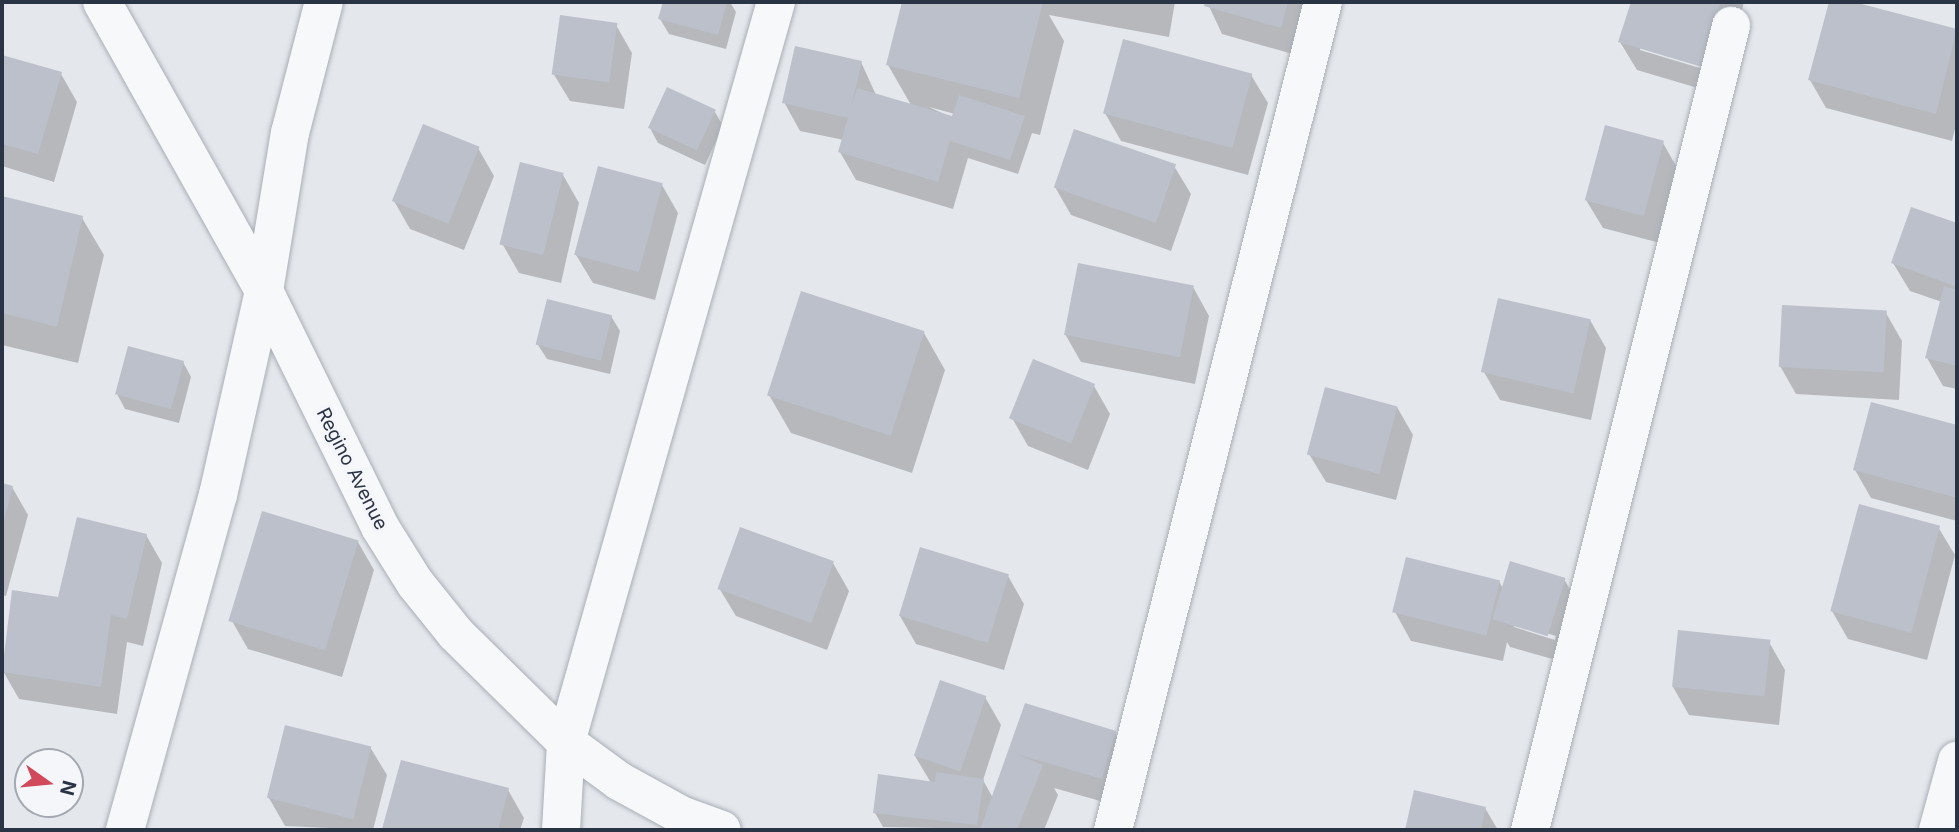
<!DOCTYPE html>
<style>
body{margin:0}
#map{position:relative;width:1959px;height:832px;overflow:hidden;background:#e4e7ec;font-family:Inter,sans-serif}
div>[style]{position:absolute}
.shadow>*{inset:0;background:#0003}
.building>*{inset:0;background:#bbc0ca;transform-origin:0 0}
.roads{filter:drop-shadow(0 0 2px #a9aeb7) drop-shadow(0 0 2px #a9aeb7)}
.minor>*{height:38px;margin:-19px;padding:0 19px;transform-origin:19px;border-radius:19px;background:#f7f8fa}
span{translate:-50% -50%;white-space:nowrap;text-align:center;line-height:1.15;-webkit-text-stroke:7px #f4f6f9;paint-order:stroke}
.street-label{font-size:19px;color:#2b3445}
.frame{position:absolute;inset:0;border:4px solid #2b3445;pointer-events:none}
.north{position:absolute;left:14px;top:748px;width:70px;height:70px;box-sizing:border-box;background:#f4f6f9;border:2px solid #a4a8b1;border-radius:50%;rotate:105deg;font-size:19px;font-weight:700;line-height:28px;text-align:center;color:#2b3445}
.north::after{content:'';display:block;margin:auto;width:24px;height:32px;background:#d1495b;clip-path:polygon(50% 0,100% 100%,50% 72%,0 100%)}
</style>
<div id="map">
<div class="shadow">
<i style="clip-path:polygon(665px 2px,730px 2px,736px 12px,726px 49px,669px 34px,660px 19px)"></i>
<i style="clip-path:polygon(evenodd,904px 2px,1175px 2px,1169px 37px,1049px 15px,1064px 41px,1040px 135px,1032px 133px,1018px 174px,968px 158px,953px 209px,856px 180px,840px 152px,844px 140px,800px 131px,784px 102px,861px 62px,876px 95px,911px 105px,888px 65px,904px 2px,929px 107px,955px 114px,953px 118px,929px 107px)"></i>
<i style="clip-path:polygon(1207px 2px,1312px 2px,1296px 55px,1222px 34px)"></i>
<i style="clip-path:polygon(evenodd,1632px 2px,1744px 2px,1718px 94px,1637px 70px,1620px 42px,1632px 2px,1640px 47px,1711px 67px,1710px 71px,1640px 50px,1640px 47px)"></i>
<i style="clip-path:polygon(1831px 2px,1847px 2px,1957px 31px,1957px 121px,1952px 141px,1826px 108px,1810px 80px)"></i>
<i style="clip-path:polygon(616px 25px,632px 53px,624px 109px,570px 101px,553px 73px)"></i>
<i style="clip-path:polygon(2px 57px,61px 74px,77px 102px,54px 182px,2px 166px)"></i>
<i style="clip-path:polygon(1251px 75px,1268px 103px,1248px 175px,1121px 141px,1105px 113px)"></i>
<i style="clip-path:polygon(715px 112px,723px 126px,705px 165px,658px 143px,650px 128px)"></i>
<i style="clip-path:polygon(1663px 143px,1679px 171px,1660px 243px,1603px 228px,1586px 200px)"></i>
<i style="clip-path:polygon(478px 148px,494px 176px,464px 250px,410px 229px,394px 201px)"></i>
<i style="clip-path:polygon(1174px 166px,1191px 194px,1171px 251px,1071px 215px,1055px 187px)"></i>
<i style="clip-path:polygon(563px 175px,579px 203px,561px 283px,519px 273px,503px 245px)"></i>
<i style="clip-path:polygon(662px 185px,678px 213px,655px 300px,593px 283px,576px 255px)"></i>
<i style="clip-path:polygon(2px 198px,82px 218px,104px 255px,78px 363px,2px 345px)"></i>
<i style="clip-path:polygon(1912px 210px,1957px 225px,1957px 389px,1943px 386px,1927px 358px,1942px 302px,1910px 291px,1893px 263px)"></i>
<i style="clip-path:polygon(1193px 287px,1209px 316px,1195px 384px,1081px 362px,1065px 334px)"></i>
<i style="clip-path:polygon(1886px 313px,1902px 341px,1899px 400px,1796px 394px,1780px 366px)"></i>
<i style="clip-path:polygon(611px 316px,620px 331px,610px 374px,547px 359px,538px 345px)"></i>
<i style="clip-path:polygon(1590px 320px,1606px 348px,1591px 420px,1500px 400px,1484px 372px)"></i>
<i style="clip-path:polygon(924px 333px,945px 370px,912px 473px,791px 433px,769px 395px)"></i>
<i style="clip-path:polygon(183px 362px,191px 377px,179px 423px,125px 409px,117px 394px)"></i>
<i style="clip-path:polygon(1094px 386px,1110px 414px,1088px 470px,1028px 446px,1012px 418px)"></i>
<i style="clip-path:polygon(1872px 404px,1957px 427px,1957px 521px,1871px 498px,1855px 470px)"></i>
<i style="clip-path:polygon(1397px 407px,1413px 435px,1396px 500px,1326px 482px,1309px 454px)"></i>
<i style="clip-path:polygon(2px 484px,12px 487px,28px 515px,6px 596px,2px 595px)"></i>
<i style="clip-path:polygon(1938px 527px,1955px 555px,1927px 660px,1848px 639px,1832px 611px)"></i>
<i style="clip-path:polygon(146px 535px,162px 563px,143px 646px,127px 642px,117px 714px,19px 699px,3px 671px,60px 599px)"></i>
<i style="clip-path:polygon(358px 542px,374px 570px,342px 677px,248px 649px,232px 621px)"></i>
<i style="clip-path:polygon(833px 563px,849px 591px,827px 650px,736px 616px,719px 588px)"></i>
<i style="clip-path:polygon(1008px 576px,1024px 604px,1004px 670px,916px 644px,900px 616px)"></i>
<i style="clip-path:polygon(evenodd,1564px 579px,1580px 607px,1563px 662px,1510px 647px,1507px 642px,1503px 661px,1411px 641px,1395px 612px,1499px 581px,1503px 589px,1564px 579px,1514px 624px,1556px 636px,1555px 640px,1514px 627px,1514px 624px)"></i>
<i style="clip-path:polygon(1769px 642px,1785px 670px,1779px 725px,1689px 715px,1673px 687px)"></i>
<i style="clip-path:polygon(985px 697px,1001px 725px,983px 780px,993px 798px,1026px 706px,1115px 732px,1131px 760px,1118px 806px,1054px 788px,1058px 795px,1044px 830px,883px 827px,875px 813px,931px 783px,915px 756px)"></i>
<i style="clip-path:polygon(370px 747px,387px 775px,373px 830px,285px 826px,269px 798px)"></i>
<i style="clip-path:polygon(508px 790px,524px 818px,520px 830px,384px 829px)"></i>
<i style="clip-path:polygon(1416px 792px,1485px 808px,1498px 830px,1407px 830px)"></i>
</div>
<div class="building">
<i style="clip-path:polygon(663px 2px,727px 2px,718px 35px,658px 19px)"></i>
<i style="clip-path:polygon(902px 2px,1043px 2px,1019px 98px,886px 65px)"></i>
<i style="clip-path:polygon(1205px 2px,1288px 2px,1281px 28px,1204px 6px)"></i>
<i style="clip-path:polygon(1631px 2px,1721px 2px,1702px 67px,1618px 42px)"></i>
<i style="clip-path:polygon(1829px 2px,1854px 2px,1957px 29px,1936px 114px,1808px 80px)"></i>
<i style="left:560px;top:15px;width:58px;height:60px;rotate:8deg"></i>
<i style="left:1123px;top:39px;width:134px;height:77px;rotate:15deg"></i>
<i style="clip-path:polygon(795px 46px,862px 61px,851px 108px,857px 88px,952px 116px,959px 95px,1025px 116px,1010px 160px,950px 141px,938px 182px,838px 152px,848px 118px,782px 103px)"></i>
<i style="clip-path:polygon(2px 55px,62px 72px,38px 154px,2px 144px)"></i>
<i style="left:667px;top:87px;width:54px;height:45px;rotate:25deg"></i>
<i style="left:423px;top:124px;width:61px;height:83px;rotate:22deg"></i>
<i style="left:1605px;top:125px;width:61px;height:78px;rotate:15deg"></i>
<i style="left:1074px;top:129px;width:108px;height:62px;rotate:19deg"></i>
<i style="left:520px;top:162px;width:45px;height:85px;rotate:14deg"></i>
<i style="left:598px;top:166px;width:67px;height:92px;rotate:15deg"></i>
<i style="clip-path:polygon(2px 196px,83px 216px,57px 327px,2px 313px)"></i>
<i style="clip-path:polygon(1911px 207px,1957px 223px,1955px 286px,1891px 263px)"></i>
<i style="left:1078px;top:263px;width:118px;height:73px;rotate:11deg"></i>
<i style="clip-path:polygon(1944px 286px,1957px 290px,1957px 366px,1925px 358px)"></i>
<i style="left:801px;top:291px;width:130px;height:110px;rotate:18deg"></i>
<i style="left:1498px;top:298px;width:95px;height:76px;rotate:13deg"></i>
<i style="left:547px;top:299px;width:67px;height:47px;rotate:14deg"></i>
<i style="left:1782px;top:305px;width:105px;height:62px;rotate:3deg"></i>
<i style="left:128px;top:346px;width:58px;height:50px;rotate:15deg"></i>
<i style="left:1033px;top:359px;width:67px;height:64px;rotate:22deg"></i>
<i style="left:1325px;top:387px;width:75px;height:70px;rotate:15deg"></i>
<i style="clip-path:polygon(1871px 402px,1957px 425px,1957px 498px,1853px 470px)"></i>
<i style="clip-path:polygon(2px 483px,13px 486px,3px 525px,2px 525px)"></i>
<i style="left:1859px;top:504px;width:84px;height:111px;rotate:15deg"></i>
<i style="left:262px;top:511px;width:101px;height:115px;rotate:17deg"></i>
<i style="clip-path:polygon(77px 517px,147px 534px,127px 619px,111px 615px,101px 687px,2px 672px,12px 590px,58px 597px)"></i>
<i style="left:740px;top:527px;width:100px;height:66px;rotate:20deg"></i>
<i style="left:920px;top:547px;width:93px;height:72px;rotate:17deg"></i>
<i style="left:1406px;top:557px;width:97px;height:57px;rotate:14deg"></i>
<i style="left:1510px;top:561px;width:58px;height:61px;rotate:17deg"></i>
<i style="left:1678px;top:630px;width:93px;height:57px;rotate:6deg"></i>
<i style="left:940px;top:680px;width:49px;height:80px;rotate:19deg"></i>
<i style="clip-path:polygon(1025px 703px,1116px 731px,1102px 779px,1013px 753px,1043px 765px,1017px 830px,980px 830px)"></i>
<i style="left:285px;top:725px;width:89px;height:75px;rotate:14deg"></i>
<i style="clip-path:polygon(401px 760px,509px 788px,498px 830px,382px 829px)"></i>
<i style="clip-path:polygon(936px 772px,984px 779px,977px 825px,873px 813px,878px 774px,935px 782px)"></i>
<i style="clip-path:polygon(1414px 790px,1486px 807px,1481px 830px,1405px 830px)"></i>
</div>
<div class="roads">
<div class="minor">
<i style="left:102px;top:2px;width:331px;rotate:60.7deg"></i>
<i style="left:264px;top:291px;width:263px;rotate:63.8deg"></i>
<i style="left:380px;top:527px;width:66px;rotate:58deg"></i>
<i style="left:415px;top:583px;width:65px;rotate:51.2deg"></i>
<i style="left:456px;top:634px;width:154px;rotate:44.5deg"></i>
<i style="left:566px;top:742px;width:66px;rotate:36.3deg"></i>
<i style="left:619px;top:781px;width:73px;rotate:28.7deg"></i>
<i style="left:683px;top:816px;width:41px;rotate:19.7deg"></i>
<i style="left:125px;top:830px;width:348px;rotate:-74.5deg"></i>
<i style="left:218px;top:495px;width:209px;rotate:-77.3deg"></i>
<i style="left:264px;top:291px;width:160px;rotate:-80.7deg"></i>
<i style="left:290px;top:133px;width:135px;rotate:-75.5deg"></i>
<i style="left:561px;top:830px;width:88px;rotate:-86.7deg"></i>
<i style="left:566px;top:742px;width:769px;rotate:-74.16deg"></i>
<i style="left:1113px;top:830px;width:854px;rotate:-75.77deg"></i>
<i style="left:1530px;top:830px;width:829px;rotate:-75.96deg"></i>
<i style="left:1938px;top:830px;width:72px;rotate:-74.6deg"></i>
</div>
</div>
<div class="street-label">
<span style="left:352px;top:469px;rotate:63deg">Regino Avenue</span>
</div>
<div class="frame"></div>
<div class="north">N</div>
</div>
